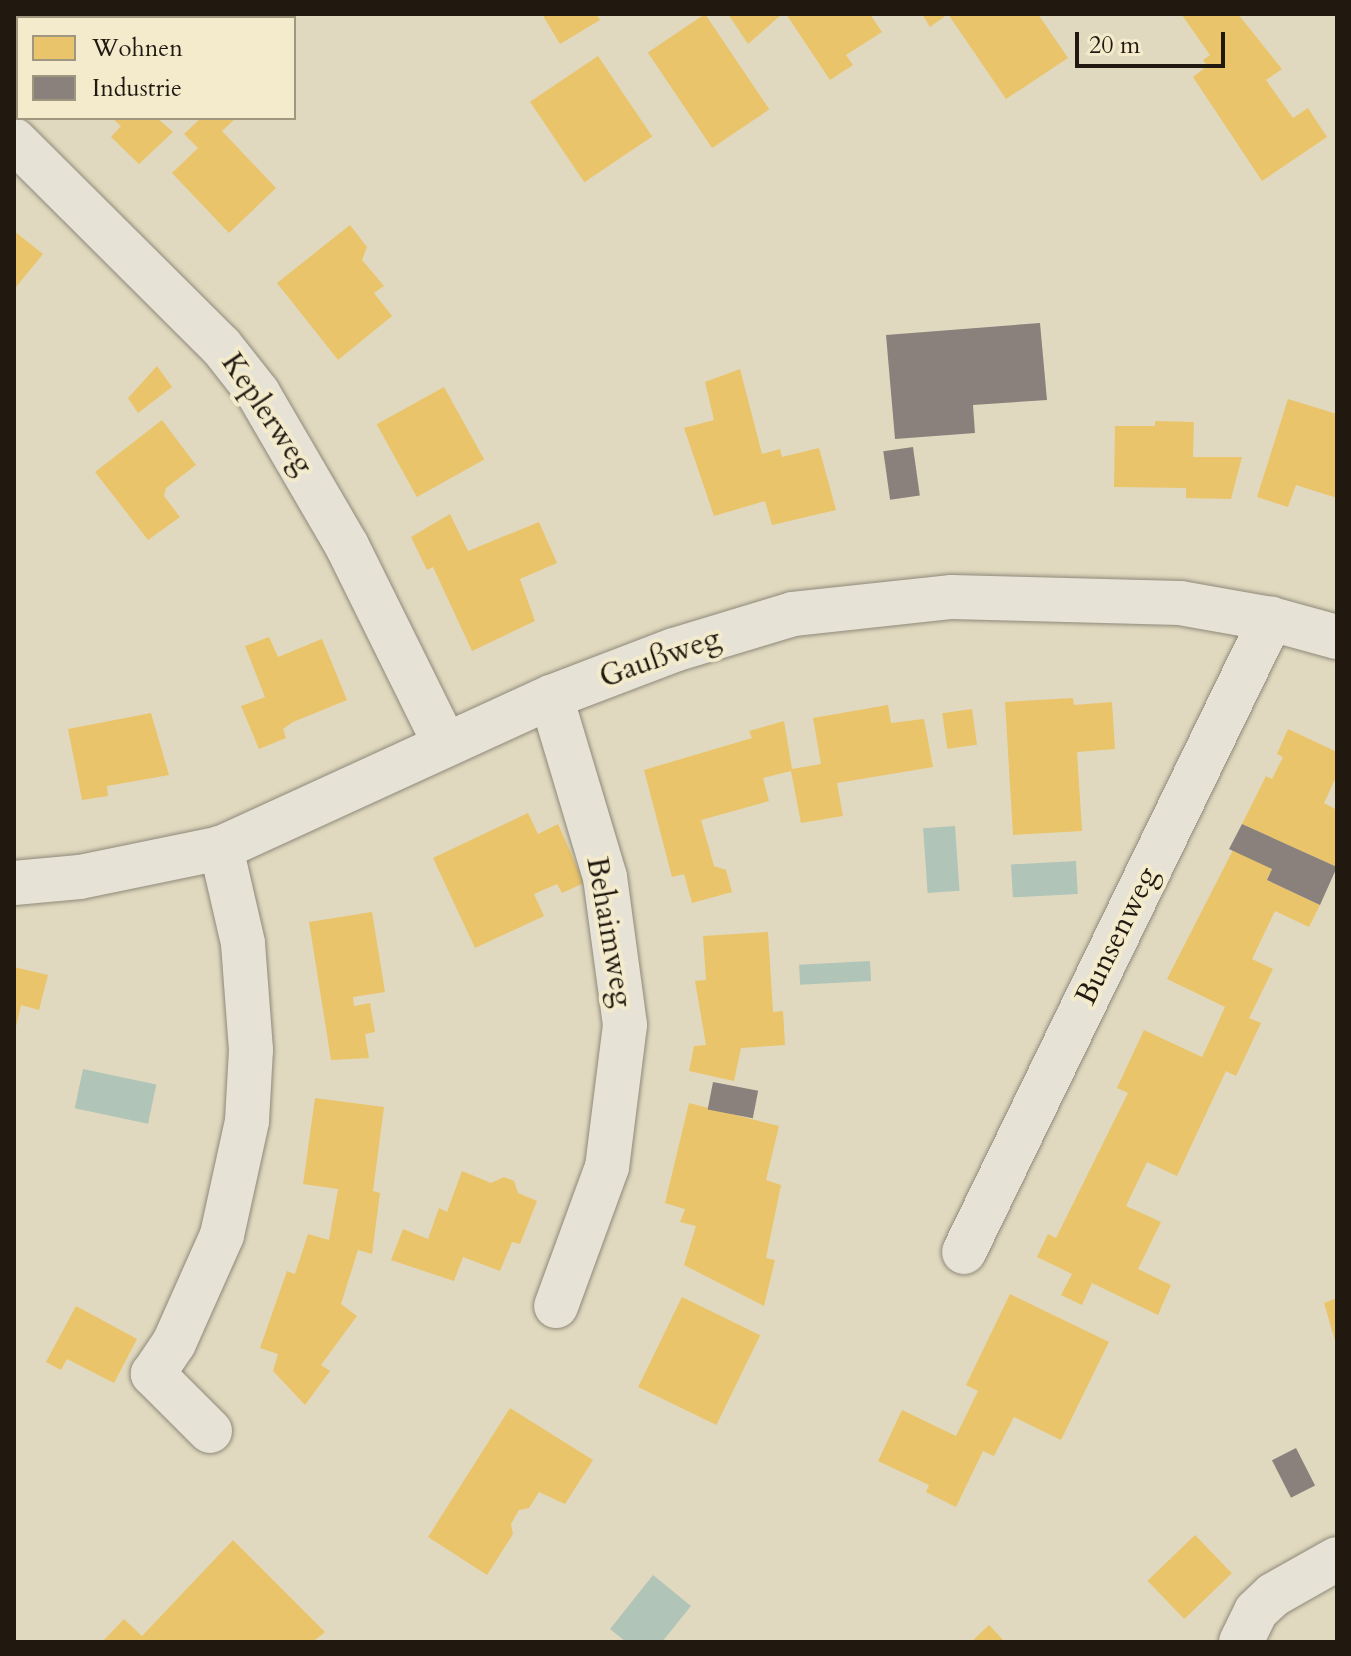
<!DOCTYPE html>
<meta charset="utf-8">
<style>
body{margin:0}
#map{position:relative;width:1351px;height:1656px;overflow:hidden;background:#e1d9bf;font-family:Cardo,serif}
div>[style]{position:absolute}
.water>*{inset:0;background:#b1c4b8;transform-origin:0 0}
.homes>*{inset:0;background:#e9c46a;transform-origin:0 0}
.industry>*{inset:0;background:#8a817c;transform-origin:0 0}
.roads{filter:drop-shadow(0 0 2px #8e897a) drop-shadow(0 0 2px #8e897a)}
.minor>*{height:44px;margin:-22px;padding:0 22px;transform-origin:22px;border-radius:22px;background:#e6e2d6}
span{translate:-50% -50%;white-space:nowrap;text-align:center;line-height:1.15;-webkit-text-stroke:8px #f4ebcd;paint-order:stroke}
.street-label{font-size:30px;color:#211910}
.frame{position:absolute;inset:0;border:16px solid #211910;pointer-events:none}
.legend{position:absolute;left:16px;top:16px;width:280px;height:104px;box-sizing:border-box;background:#f4ebcd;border:2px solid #a09781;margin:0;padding:10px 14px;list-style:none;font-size:24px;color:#211910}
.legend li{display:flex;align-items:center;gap:16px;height:40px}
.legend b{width:40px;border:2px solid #a09781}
.scale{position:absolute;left:1075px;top:32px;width:150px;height:36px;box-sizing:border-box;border:4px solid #211910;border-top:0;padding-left:10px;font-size:24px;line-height:28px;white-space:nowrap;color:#211910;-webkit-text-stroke:6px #f4ebcd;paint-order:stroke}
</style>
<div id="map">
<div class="water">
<i style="left:955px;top:826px;width:65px;height:32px;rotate:86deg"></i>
<i style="left:1076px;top:861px;width:33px;height:65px;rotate:87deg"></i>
<i style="left:870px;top:961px;width:20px;height:71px;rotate:87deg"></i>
<i style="left:83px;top:1069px;width:75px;height:40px;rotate:12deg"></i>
<i style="clip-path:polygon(653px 1575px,691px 1606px,662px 1642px,626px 1642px,610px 1629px)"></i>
</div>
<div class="homes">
<i style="clip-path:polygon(542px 14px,596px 14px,600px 20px,560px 44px)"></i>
<i style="left:705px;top:14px;width:115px;height:69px;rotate:56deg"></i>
<i style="clip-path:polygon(728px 14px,782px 14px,748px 44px)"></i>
<i style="clip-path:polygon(786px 14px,870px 14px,882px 32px,846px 55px,853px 65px,830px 80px)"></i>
<i style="clip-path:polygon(922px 14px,1038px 14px,1068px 58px,1006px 99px,948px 14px,930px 27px)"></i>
<i style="clip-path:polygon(1238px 14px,1282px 69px,1266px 80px,1293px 118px,1308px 108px,1327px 137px,1262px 181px,1193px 77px,1207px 66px,1203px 60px,1210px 55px,1182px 15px)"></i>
<i style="left:598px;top:56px;width:97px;height:82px;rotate:56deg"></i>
<i style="clip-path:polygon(112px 118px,157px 118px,173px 132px,139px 164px,111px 137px,121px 126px)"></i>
<i style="clip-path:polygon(201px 118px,236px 118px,222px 131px,276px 188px,229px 233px,172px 173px,198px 148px,184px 134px)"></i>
<i style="clip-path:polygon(350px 225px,367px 247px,362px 260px,384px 286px,374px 293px,392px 316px,338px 360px,277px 283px)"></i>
<i style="clip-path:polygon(14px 231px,43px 254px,16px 287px,14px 285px)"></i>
<i style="clip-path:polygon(157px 366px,172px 387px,138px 413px,128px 398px)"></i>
<i style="clip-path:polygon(740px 369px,762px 454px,780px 449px,782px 457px,819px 448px,836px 510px,772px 525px,765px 501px,714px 516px,684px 428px,714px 420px,705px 382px)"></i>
<i style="left:444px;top:387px;width:83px;height:77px;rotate:61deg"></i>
<i style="clip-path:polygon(1288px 399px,1337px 414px,1337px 498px,1296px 485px,1288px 507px,1257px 497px)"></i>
<i style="clip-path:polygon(162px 420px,196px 465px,166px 488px,164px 496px,180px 517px,148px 540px,95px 472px)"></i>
<i style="clip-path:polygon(1155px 421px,1194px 422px,1193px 457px,1242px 457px,1231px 499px,1186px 498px,1186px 488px,1114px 487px,1115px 426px,1155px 426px)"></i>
<i style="clip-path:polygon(450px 514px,468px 551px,539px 522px,557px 563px,520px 579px,535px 621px,472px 651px,433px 567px,427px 570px,411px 537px)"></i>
<i style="clip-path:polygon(269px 637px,278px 657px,322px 639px,347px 700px,293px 722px,283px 729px,286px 738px,259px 749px,241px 706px,265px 697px,245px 646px)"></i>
<i style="clip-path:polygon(1073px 698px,1074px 705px,1112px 702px,1115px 749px,1077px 752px,1082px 831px,1013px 835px,1005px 702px)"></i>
<i style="clip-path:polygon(888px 705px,891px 723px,924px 719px,933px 767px,837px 783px,843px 816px,801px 823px,791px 771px,763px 778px,769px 801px,701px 820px,714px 866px,726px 870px,732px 892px,692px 903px,684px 874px,672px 877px,644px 770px,752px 738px,749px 731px,784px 721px,792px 769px,821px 764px,813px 718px)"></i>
<i style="left:972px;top:709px;width:36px;height:30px;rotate:82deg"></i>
<i style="clip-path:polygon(151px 713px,169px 775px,107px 786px,108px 796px,82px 800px,68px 729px)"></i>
<i style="clip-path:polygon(1288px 729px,1337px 752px,1337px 775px,1324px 803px,1337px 810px,1337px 867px,1242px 824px,1266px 776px,1272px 779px,1283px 757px,1277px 754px)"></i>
<i style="clip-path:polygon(528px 813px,538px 834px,558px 824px,584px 883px,562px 893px,557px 884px,534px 894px,544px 916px,475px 948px,433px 858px)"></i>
<i style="clip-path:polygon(1233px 850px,1272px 869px,1267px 880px,1320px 905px,1309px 927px,1275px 911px,1252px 959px,1273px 969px,1249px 1018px,1261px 1023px,1236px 1076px,1226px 1071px,1177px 1176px,1147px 1162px,1126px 1206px,1161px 1222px,1138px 1269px,1171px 1285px,1158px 1315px,1092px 1283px,1082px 1305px,1061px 1295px,1072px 1274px,1037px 1257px,1048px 1234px,1056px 1238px,1128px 1093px,1117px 1088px,1144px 1030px,1202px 1057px,1211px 1038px,1225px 1007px,1167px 979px)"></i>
<i style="clip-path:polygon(372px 912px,385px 992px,353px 997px,354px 1006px,370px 1003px,375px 1032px,365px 1034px,369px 1058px,331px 1060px,309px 922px)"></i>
<i style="clip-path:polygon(768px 932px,773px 1012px,783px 1011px,785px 1045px,741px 1048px,734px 1081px,689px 1071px,694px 1046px,706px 1045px,695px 981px,706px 980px,703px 936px)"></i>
<i style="clip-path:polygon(14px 967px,48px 975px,39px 1010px,21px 1005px,15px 1031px)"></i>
<i style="clip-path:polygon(315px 1098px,384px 1107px,373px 1191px,380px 1193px,372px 1254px,358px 1250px,341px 1304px,357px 1316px,321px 1365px,330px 1371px,305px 1405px,273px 1371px,278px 1354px,260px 1348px,287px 1271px,295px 1274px,308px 1234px,329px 1240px,338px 1189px,303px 1184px)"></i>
<i style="clip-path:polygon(689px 1103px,779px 1126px,766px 1180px,781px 1185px,766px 1258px,775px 1260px,764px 1306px,684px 1265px,696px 1226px,680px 1222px,685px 1209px,665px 1203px)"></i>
<i style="clip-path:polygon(462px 1171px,491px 1183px,504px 1177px,514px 1181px,518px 1193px,537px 1201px,520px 1244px,512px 1242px,500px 1271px,463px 1257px,454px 1281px,391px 1260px,403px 1229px,428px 1239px,439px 1208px,447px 1212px)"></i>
<i style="clip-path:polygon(1010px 1294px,1109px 1342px,1061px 1440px,1014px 1417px,994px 1456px,983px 1451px,956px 1507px,926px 1492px,929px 1485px,878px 1461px,902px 1410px,956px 1436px,978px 1391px,966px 1385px)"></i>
<i style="left:682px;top:1297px;width:87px;height:100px;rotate:26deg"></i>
<i style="clip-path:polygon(1337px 1298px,1337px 1344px,1336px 1344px,1324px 1303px)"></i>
<i style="clip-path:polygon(76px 1306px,137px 1339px,114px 1383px,67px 1359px,61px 1370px,46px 1362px)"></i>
<i style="clip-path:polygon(510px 1408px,593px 1460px,565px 1504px,539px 1492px,529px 1508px,519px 1510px,511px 1524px,513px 1534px,487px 1575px,428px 1537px)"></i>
<i style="left:1195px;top:1535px;width:53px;height:66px;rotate:46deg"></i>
<i style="clip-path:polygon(233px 1540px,325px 1632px,323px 1634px,312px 1642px,102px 1642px,124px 1619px,142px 1636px)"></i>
<i style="clip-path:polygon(989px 1625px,1005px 1642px,971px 1642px)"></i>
</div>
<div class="industry">
<i style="clip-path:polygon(1040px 323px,1047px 400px,973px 405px,975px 433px,895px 439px,886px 335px)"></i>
<i style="left:913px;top:447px;width:49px;height:30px;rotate:82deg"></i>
<i style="clip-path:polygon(1242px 824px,1337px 867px,1320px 905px,1267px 880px,1272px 869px,1229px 849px)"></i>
<i style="left:713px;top:1082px;width:46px;height:28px;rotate:11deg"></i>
<i style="left:1296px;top:1448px;width:42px;height:27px;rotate:63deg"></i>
</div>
<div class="roads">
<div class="minor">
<i style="left:42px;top:18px;width:5px;rotate:-53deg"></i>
<i style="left:14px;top:50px;width:6px;rotate:-51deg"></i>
<i style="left:14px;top:140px;width:292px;rotate:44.9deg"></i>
<i style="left:221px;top:346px;width:60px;rotate:51.8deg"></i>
<i style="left:258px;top:393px;width:177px;rotate:59.8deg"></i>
<i style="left:347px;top:546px;width:221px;rotate:63.7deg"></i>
<i style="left:551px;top:697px;width:188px;rotate:73.3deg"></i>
<i style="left:605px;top:877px;width:149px;rotate:82.3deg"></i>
<i style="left:625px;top:1025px;width:143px;rotate:97.2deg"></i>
<i style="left:607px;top:1167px;width:148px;rotate:110.1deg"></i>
<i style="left:14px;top:883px;width:66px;rotate:-5.2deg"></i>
<i style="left:80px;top:877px;width:144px;rotate:-11.6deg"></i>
<i style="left:221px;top:848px;width:363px;rotate:-24.6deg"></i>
<i style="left:551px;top:697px;width:132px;rotate:-20.9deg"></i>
<i style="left:674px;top:650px;width:124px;rotate:-16.8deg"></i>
<i style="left:793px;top:614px;width:160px;rotate:-6.1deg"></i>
<i style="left:952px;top:597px;width:228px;rotate:1.5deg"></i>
<i style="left:1180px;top:603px;width:92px;rotate:10deg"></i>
<i style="left:1271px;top:619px;width:68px;rotate:15.3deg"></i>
<i style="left:964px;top:1252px;width:704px;rotate:-64.13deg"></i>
<i style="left:210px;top:1431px;width:81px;rotate:-135deg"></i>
<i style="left:153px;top:1374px;width:37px;rotate:-56deg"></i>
<i style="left:174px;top:1343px;width:118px;rotate:-66deg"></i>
<i style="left:222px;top:1235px;width:117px;rotate:-77.6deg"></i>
<i style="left:247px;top:1121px;width:71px;rotate:-86.8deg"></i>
<i style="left:251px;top:1050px;width:107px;rotate:-94.3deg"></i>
<i style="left:243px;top:943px;width:98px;rotate:-103deg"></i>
<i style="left:1241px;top:1642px;width:34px;rotate:-64deg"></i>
<i style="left:1256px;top:1611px;width:23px;rotate:-43deg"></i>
<i style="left:1273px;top:1595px;width:73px;rotate:-29.4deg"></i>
</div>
</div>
<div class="street-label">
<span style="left:267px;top:414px;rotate:56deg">Keplerweg</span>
<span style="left:660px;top:658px;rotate:-19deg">Gaußweg</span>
<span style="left:609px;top:932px;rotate:80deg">Behaimweg</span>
<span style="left:1117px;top:936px;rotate:-64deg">Bunsenweg</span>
</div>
<div class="frame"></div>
<ul class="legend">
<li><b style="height:22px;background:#e9c46a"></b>Wohnen</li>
<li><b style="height:22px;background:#8a817c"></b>Industrie</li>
</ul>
<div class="scale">20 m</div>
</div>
